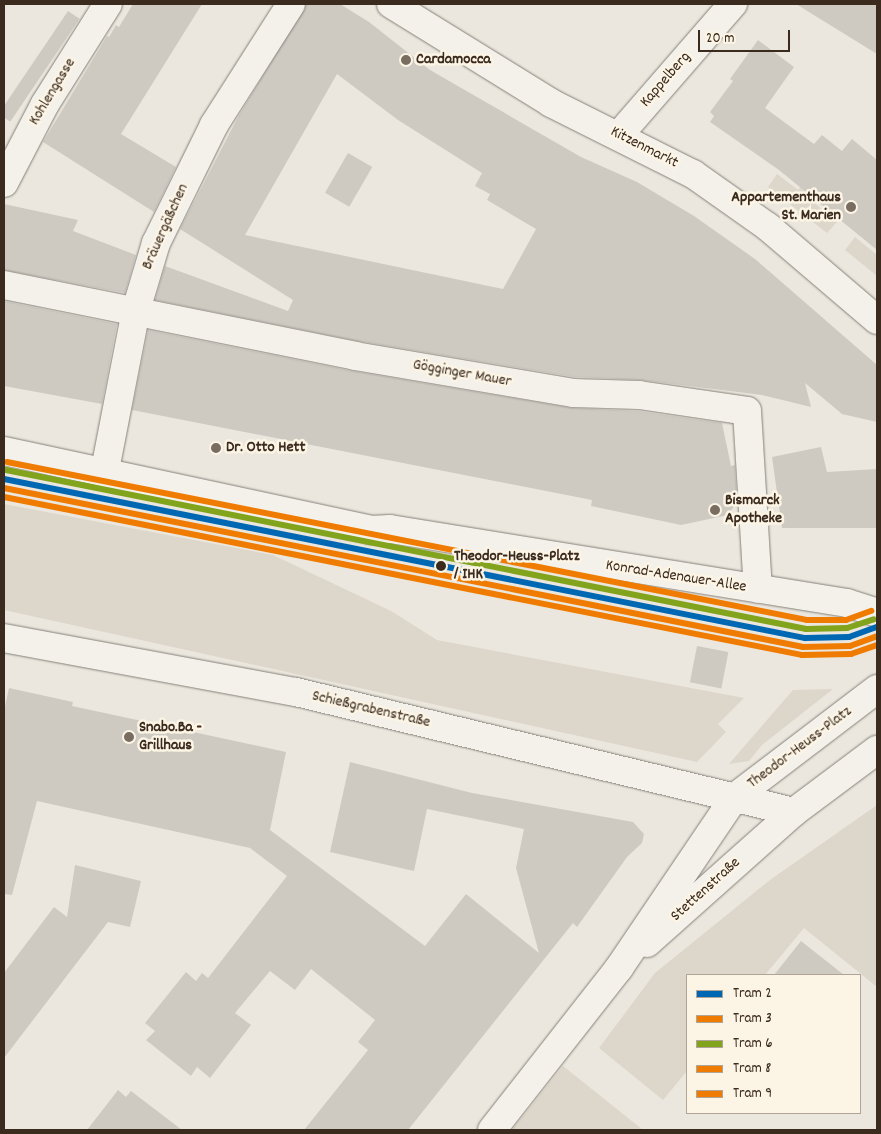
<!DOCTYPE html>
<meta charset="utf-8">
<style>
body{margin:0}
#map{position:relative;width:881px;height:1134px;overflow:hidden;background:#ebe7de;font-family:Dekko,sans-serif}
div>[style]{position:absolute}
.green>*{inset:0;background:#ddd6ca}
.building>*{inset:0;background:#cecac2;transform-origin:0 0}
.roads{filter:drop-shadow(0 0 1px #858079) drop-shadow(0 0 1px #858079)}
.street>*{height:28px;margin:-14px;padding:0 14px;transform-origin:14px;border-radius:14px;background:#f4f0ea}
.secondary>*{height:28px;margin:-14px;padding:0 14px;transform-origin:14px;border-radius:14px;background:#f4f0ea}
.tram-1>*{height:6px;margin:-3px;padding:0 3px;transform-origin:3px;border-radius:3px;background:#0068b3}
.tram-2>*{height:6px;margin:-3px;padding:0 3px;transform-origin:3px;border-radius:3px;background:#ef7c00}
.tram-3>*{height:6px;margin:-3px;padding:0 3px;transform-origin:3px;border-radius:3px;background:#82a31c}
.tram-4>*{height:6px;margin:-3px;padding:0 3px;transform-origin:3px;border-radius:3px;background:#ef7c00}
.tram-5>*{height:6px;margin:-3px;padding:0 3px;transform-origin:3px;border-radius:3px;background:#ef7c00}
.dots>*{width:14px;height:14px;translate:-50% -50%;box-sizing:border-box;border:2px solid #fcf5e5;border-radius:50%}
span{translate:-50% -50%;white-space:nowrap;text-align:center;line-height:1.15;-webkit-text-stroke:5px #fcf5e5;paint-order:stroke}
.poi-label{font-size:16px;color:#3b2a1e;font-weight:700}
.left{translate:0 -50%;text-align:left}
.right{translate:-100% -50%;text-align:right}
.street-label{font-size:16px;color:#3b2a1e}
.stop-label{font-size:16px;color:#3b2a1e;font-weight:700}
.frame{position:absolute;inset:0;border:5px solid #3b2a1e;pointer-events:none}
.legend{position:absolute;left:686px;top:974px;width:175px;height:140px;box-sizing:border-box;background:#fcf5e5;border:1px solid #afa495;margin:0;padding:6px 9px;list-style:none;font-size:15px;color:#3b2a1e}
.legend li{display:flex;align-items:center;gap:10px;height:25px}
.legend b{width:25px;border:1px solid #afa495}
.scale{position:absolute;left:698px;top:30px;width:92px;height:22px;box-sizing:border-box;border:2px solid #3b2a1e;border-top:0;padding-left:6px;font-size:15px;line-height:18px;white-space:nowrap;color:#3b2a1e;-webkit-text-stroke:4px #fcf5e5;paint-order:stroke}
</style>
<div id="map">
<div class="green">
<i style="clip-path:polygon(777px 174px,798px 190px,803px 183px,809px 188px,804px 194px,837px 222px,827px 233px,768px 187px)"></i>
<i style="clip-path:polygon(855px 237px,877px 255px,877px 276px,845px 250px)"></i>
<i style="clip-path:polygon(4px 504px,273px 555px,391px 611px,437px 640px,744px 698px,718px 724px,726px 732px,697px 762px,4px 610px)"></i>
<i style="clip-path:polygon(833px 689px,762px 745px,749px 761px,729px 764px,793px 690px)"></i>
<i style="clip-path:polygon(877px 805px,877px 987px,804px 928px,765px 975px,687px 975px,687px 1071px,663px 1100px,599px 1048px,655px 973px,770px 880px)"></i>
<i style="clip-path:polygon(563px 1066px,643px 1130px,512px 1130px)"></i>
</div>
<div class="building">
<i style="clip-path:polygon(133px 4px,202px 4px,121px 134px,176px 167px,154px 212px,43px 142px,107px 36px,109px 37px,116px 25px,119px 27px)"></i>
<i style="clip-path:polygon(evenodd,306px 4px,340px 4px,369px 22px,430px 70px,581px 157px,637px 182px,694px 216px,755px 259px,877px 365px,877px 422px,842px 414px,805px 383px,811px 407px,762px 395px,641px 380px,575px 377px,358px 341px,155px 300px,165px 266px,288px 311px,293px 300px,180px 229px,238px 117px,306px 4px,337px 74px,398px 120px,482px 173px,475px 186px,490px 194px,487px 200px,536px 229px,503px 289px,245px 235px,337px 74px)"></i>
<i style="clip-path:polygon(796px 4px,877px 4px,877px 54px)"></i>
<i style="left:68px;top:11px;width:14px;height:124px;rotate:34deg"></i>
<i style="clip-path:polygon(758px 40px,794px 67px,765px 108px,814px 144px,822px 135px,842px 151px,852px 139px,877px 160px,877px 250px,779px 170px,710px 122px,714px 116px,710px 112px,733px 81px,730px 79px)"></i>
<i style="left:348px;top:153px;width:28px;height:46px;rotate:30deg"></i>
<i style="clip-path:polygon(4px 204px,78px 220px,73px 231px,136px 255px,125px 293px,4px 270px)"></i>
<i style="clip-path:polygon(4px 301px,117px 324px,102px 404px,4px 386px)"></i>
<i style="clip-path:polygon(148px 330px,352px 371px,571px 408px,638px 411px,722px 423px,731px 466px,735px 465px,737px 502px,728px 515px,681px 525px,591px 506px,592px 500px,132px 410px)"></i>
<i style="clip-path:polygon(821px 447px,827px 472px,877px 469px,877px 528px,782px 528px,772px 457px)"></i>
<i style="left:697px;top:646px;width:32px;height:37px;rotate:11deg"></i>
<i style="clip-path:polygon(9px 688px,73px 702px,72px 706px,286px 752px,270px 830px,425px 946px,466px 894px,539px 953px,516px 868px,524px 829px,427px 809px,414px 871px,330px 852px,350px 762px,472px 793px,633px 822px,644px 834px,642px 843px,627px 857px,577px 927px,573px 923px,408px 1130px,304px 1130px,368px 1050px,358px 1042px,375px 1020px,311px 969px,295px 990px,270px 971px,235px 1013px,251px 1025px,210px 1078px,197px 1067px,191px 1076px,146px 1040px,155px 1031px,145px 1023px,186px 972px,196px 981px,202px 973px,208px 978px,287px 876px,250px 848px,37px 801px,12px 895px,4px 894px,4px 711px)"></i>
<i style="clip-path:polygon(75px 865px,141px 881px,130px 927px,108px 922px,4px 1058px,4px 973px,54px 907px,67px 917px)"></i>
<i style="clip-path:polygon(801px 941px,844px 975px,774px 975px)"></i>
<i style="clip-path:polygon(118px 1090px,126px 1097px,131px 1091px,182px 1130px,87px 1130px)"></i>
</div>
<div class="roads">
<div class="street">
<i style="left:391px;top:4px;width:188px;rotate:31.7deg"></i>
<i style="left:551px;top:103px;width:159px;rotate:26.6deg"></i>
<i style="left:693px;top:174px;width:92px;rotate:35.2deg"></i>
<i style="left:768px;top:227px;width:143px;rotate:40.5deg"></i>
<i style="left:619px;top:135px;width:174px;rotate:-49deg"></i>
<i style="left:4px;top:183px;width:89px;rotate:-62.6deg"></i>
<i style="left:45px;top:104px;width:118px;rotate:-57.8deg"></i>
<i style="left:4px;top:285px;width:358px;rotate:11.4deg"></i>
<i style="left:355px;top:356px;width:221px;rotate:9.6deg"></i>
<i style="left:573px;top:393px;width:66px;rotate:1.7deg"></i>
<i style="left:639px;top:395px;width:109px;rotate:8.4deg"></i>
<i style="left:747px;top:411px;width:178px;rotate:86.5deg"></i>
<i style="left:4px;top:451px;width:375px;rotate:12.1deg"></i>
<i style="left:371px;top:530px;width:19px;rotate:-3deg"></i>
<i style="left:390px;top:529px;width:463px;rotate:9.2deg"></i>
<i style="left:847px;top:603px;width:32px;rotate:18deg"></i>
<i style="left:104px;top:475px;width:168px;rotate:-79deg"></i>
<i style="left:136px;top:310px;width:70px;rotate:-73.4deg"></i>
<i style="left:156px;top:243px;width:131px;rotate:-63.8deg"></i>
<i style="left:214px;top:125px;width:143px;rotate:-57.5deg"></i>
</div>
<div class="secondary">
<i style="left:4px;top:638px;width:297px;rotate:10.5deg"></i>
<i style="left:296px;top:692px;width:512px;rotate:13.55deg"></i>
<i style="left:647px;top:943px;width:197px;rotate:-41.7deg"></i>
<i style="left:794px;top:812px;width:104px;rotate:-36.8deg"></i>
<i style="left:492px;top:1130px;width:206px;rotate:-51.9deg"></i>
<i style="left:619px;top:968px;width:205px;rotate:-55.9deg"></i>
<i style="left:734px;top:798px;width:180px;rotate:-37.3deg"></i>
</div>
</div>
<div class="tram-1">
<i style="left:4px;top:479px;width:817px;rotate:11.23deg"></i>
<i style="left:805px;top:638px;width:44px;rotate:-1.3deg"></i>
<i style="left:849px;top:637px;width:30px;rotate:-20deg"></i>
</div>
<div class="tram-2">
<i style="left:4px;top:488px;width:815px;rotate:11.25deg"></i>
<i style="left:803px;top:647px;width:47px;rotate:-1.2deg"></i>
<i style="left:850px;top:646px;width:29px;rotate:-20deg"></i>
</div>
<div class="tram-3">
<i style="left:6px;top:470px;width:816px;rotate:11.24deg"></i>
<i style="left:806px;top:629px;width:41px;rotate:-1.4deg"></i>
<i style="left:847px;top:628px;width:28px;rotate:-18deg"></i>
</div>
<div class="tram-4">
<i style="left:4px;top:497px;width:813px;rotate:11.2deg"></i>
<i style="left:802px;top:655px;width:49px;rotate:-1.2deg"></i>
<i style="left:851px;top:654px;width:28px;rotate:-19deg"></i>
</div>
<div class="tram-5">
<i style="left:7px;top:462px;width:815px;rotate:11.17deg"></i>
<i style="left:807px;top:620px;width:39px"></i>
<i style="left:846px;top:620px;width:27px;rotate:-20deg"></i>
</div>
<div class="dots">
<i style="left:406px;top:60px;background:#796c61"></i>
<i style="left:851px;top:207px;background:#796c61"></i>
<i style="left:216px;top:448px;background:#796c61"></i>
<i style="left:715px;top:510px;background:#796c61"></i>
<i style="left:441px;top:566px;background:#3b2a1e"></i>
<i style="left:129px;top:737px;background:#796c61"></i>
</div>
<div class="poi-label">
<span class="left" style="left:416px;top:60px">Cardamocca</span>
<span class="right" style="left:841px;top:207px">Appartementhaus<br>St. Marien</span>
<span class="left" style="left:226px;top:448px">Dr. Otto Hett</span>
<span class="left" style="left:725px;top:510px">Bismarck<br>Apotheke</span>
<span class="left" style="left:139px;top:737px">Snabo.Ba -<br>Grillhaus</span>
</div>
<div class="street-label">
<span style="left:666px;top:80px;rotate:-49deg">Kappelberg</span>
<span style="left:53px;top:92px;rotate:-59deg">Kohlengasse</span>
<span style="left:644px;top:148px;rotate:27deg">Kitzenmarkt</span>
<span style="left:166px;top:227px;rotate:-66deg">Bräuergäßchen</span>
<span style="left:462px;top:374px;rotate:10deg">Gögginger Mauer</span>
<span style="left:676px;top:577px;rotate:9deg">Konrad-Adenauer-Allee</span>
<span style="left:371px;top:710px;rotate:13deg">Schießgrabenstraße</span>
<span style="left:800px;top:748px;rotate:-37deg">Theodor-Heuss-Platz</span>
<span style="left:706px;top:890px;rotate:-42deg">Stettenstraße</span>
</div>
<div class="stop-label">
<span class="left" style="left:454px;top:566px">Theodor-Heuss-Platz<br>/ IHK</span>
</div>
<div class="frame"></div>
<ul class="legend">
<li><b style="height:6px;background:#0068b3"></b>Tram 2</li>
<li><b style="height:6px;background:#ef7c00"></b>Tram 3</li>
<li><b style="height:6px;background:#82a31c"></b>Tram 6</li>
<li><b style="height:6px;background:#ef7c00"></b>Tram 8</li>
<li><b style="height:6px;background:#ef7c00"></b>Tram 9</li>
</ul>
<div class="scale">20 m</div>
</div>
